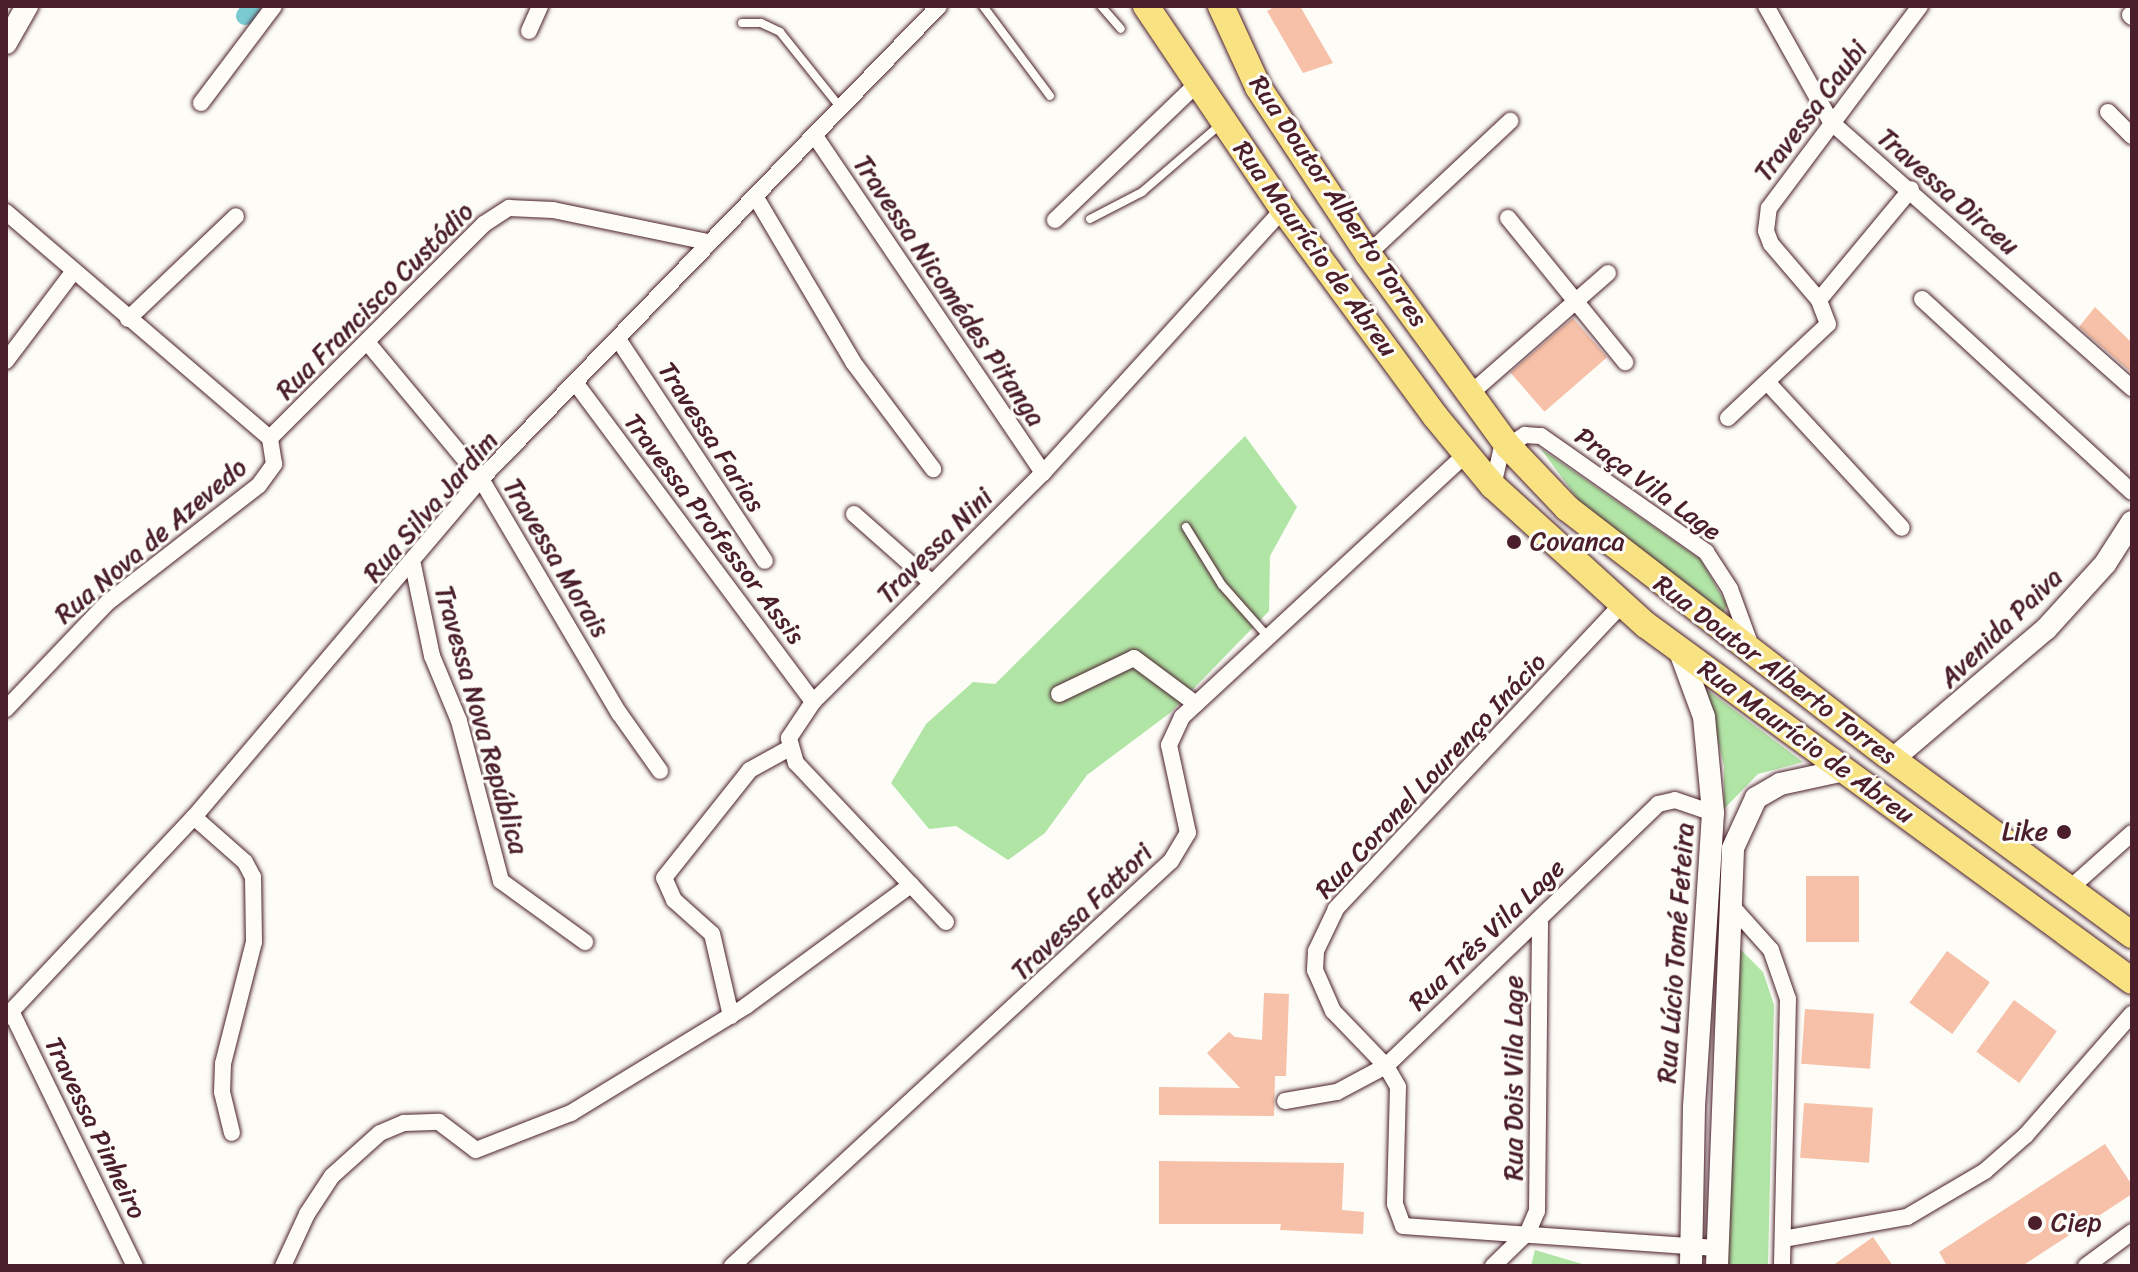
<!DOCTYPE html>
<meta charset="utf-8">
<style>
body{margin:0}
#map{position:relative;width:2138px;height:1272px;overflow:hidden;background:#fdfcf7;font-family:Sriracha,sans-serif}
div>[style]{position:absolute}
.green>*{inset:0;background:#b1e5a6}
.canal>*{height:18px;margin:-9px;padding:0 9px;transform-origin:9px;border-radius:9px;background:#7acbd1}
.building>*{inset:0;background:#f6c1a8;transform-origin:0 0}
.roads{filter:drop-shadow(0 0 2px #4a1f2b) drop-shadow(0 0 2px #4a1f2b)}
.lane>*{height:8px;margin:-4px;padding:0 4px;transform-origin:4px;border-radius:4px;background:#fdfcf7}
.street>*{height:16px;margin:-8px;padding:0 8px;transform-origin:8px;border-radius:8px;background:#fdfcf7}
.secondary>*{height:22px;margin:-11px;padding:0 11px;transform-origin:11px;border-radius:11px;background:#fdfcf7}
.primary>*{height:26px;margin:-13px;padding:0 13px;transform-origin:13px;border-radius:13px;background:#f8e281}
.dots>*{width:22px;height:22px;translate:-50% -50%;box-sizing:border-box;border:4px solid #fdfcf7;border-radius:50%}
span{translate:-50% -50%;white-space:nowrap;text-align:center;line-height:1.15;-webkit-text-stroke:6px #fdfcf7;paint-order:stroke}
.street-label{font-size:26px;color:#4a1f2b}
.poi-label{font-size:26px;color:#4a1f2b}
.left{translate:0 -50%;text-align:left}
.right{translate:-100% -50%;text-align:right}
.frame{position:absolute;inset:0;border:8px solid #4a1f2b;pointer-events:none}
</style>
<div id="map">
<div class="green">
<i style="clip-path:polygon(1245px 436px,1297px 507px,1270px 556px,1269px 611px,1170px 713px,1087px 775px,1045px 833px,1008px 860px,956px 826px,929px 829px,891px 783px,926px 724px,973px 682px,995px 684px)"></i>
<i style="clip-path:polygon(1540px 448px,1701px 560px,1727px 605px,1724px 612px,1715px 613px,1580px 502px)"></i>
<i style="clip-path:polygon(1706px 689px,1803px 762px,1758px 774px,1724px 809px,1724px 766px)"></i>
<i style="clip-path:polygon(1740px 949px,1763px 972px,1774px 1005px,1768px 1266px,1727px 1266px)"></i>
<i style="clip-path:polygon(1535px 1250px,1589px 1266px,1531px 1266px)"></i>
</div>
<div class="canal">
<i style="left:245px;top:16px;width:12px;rotate:-55deg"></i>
</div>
<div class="building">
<i style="clip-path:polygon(1276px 6px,1300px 6px,1333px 63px,1303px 73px,1267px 11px)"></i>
<i style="clip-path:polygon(2095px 307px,2132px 343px,2132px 373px,2079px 327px)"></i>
<i style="left:1573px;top:318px;width:52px;height:83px;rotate:49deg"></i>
<i style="left:1806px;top:876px;width:53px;height:66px"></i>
<i style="left:1947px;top:951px;width:53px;height:64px;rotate:36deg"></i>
<i style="clip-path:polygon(1264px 993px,1289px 994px,1286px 1076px,1275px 1076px,1274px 1116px,1159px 1115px,1159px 1087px,1240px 1088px,1207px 1053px,1229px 1032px,1235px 1037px,1262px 1040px)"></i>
<i style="left:2014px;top:1000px;width:53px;height:64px;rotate:36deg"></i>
<i style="left:1805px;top:1009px;width:69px;height:55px;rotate:4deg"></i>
<i style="left:1804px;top:1103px;width:69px;height:55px;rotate:4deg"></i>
<i style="clip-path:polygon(2105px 1144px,2132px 1185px,2132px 1194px,2022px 1266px,1947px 1266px,1939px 1252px)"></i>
<i style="clip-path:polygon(1159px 1161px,1344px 1163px,1342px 1210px,1364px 1212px,1363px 1234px,1280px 1230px,1281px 1224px,1159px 1224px)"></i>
<i style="clip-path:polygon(1873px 1237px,1893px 1266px,1832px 1266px)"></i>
</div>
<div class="roads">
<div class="lane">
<i style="left:983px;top:6px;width:112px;rotate:53.3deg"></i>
<i style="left:1101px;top:6px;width:30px;rotate:49deg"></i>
<i style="left:742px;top:23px;width:19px"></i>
<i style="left:761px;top:23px;width:21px;rotate:25deg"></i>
<i style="left:780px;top:32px;width:96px;rotate:51.3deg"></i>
<i style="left:1090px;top:219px;width:59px;rotate:-27.4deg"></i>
<i style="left:1142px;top:192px;width:103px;rotate:-40.7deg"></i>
<i style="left:1186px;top:527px;width:68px;rotate:58.2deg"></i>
<i style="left:1222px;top:585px;width:69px;rotate:48.5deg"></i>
</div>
<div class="street">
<i style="left:1766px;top:6px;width:133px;rotate:60.7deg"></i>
<i style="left:1831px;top:122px;width:402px;rotate:41.5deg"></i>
<i style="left:2130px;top:15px;width:3px;rotate:45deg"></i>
<i style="left:529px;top:31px;width:27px;rotate:-66deg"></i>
<i style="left:201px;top:103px;width:121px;rotate:-53deg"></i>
<i style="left:2108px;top:112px;width:34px;rotate:45deg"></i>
<i style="left:815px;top:136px;width:407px;rotate:55.9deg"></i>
<i style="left:755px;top:196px;width:193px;rotate:59.4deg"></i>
<i style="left:853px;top:362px;width:134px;rotate:53.2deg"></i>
<i style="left:6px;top:212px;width:348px;rotate:40.6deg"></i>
<i style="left:1508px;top:218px;width:186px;rotate:50.9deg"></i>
<i style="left:1055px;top:220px;width:197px;rotate:-43.8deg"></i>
<i style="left:1368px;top:254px;width:195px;rotate:-43.1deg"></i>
<i style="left:1922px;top:299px;width:285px;rotate:42.6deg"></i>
<i style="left:1819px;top:300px;width:144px;rotate:-50.3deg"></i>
<i style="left:128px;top:319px;width:149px;rotate:-43.6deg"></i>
<i style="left:618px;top:339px;width:266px;rotate:56.5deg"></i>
<i style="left:367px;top:342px;width:178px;rotate:50.2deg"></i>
<i style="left:481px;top:479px;width:272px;rotate:59.5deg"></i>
<i style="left:619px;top:713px;width:71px;rotate:54.7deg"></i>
<i style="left:6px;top:361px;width:111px;rotate:-53deg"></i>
<i style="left:1768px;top:383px;width:197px;rotate:47.3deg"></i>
<i style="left:577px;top:385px;width:395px;rotate:53.3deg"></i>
<i style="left:1471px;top:393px;width:182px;rotate:-41.2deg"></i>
<i style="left:1728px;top:418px;width:137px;rotate:-43.2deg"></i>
<i style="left:1828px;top:324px;width:26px;rotate:-111deg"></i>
<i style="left:1819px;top:300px;width:74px;rotate:-130.6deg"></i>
<i style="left:1771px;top:244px;width:14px;rotate:-111deg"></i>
<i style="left:1766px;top:231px;width:23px;rotate:-83deg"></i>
<i style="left:1769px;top:208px;width:252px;rotate:-53.2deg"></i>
<i style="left:270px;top:438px;width:303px;rotate:-45deg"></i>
<i style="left:484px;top:224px;width:30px;rotate:-33deg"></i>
<i style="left:509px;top:208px;width:44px;rotate:2.6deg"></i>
<i style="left:553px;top:210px;width:158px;rotate:11.7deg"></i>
<i style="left:1493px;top:486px;width:36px;rotate:-77deg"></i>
<i style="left:1501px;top:451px;width:29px;rotate:-34deg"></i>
<i style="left:1525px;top:435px;width:16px;rotate:4deg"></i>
<i style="left:1541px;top:436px;width:202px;rotate:35.1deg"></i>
<i style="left:1706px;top:552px;width:44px;rotate:57deg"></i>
<i style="left:1730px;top:589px;width:64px;rotate:69.9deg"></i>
<i style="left:854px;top:514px;width:104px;rotate:41.5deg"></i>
<i style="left:413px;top:565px;width:93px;rotate:78.2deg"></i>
<i style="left:432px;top:656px;width:70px;rotate:67.4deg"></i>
<i style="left:459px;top:721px;width:165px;rotate:75.3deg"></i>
<i style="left:501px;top:881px;width:104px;rotate:36deg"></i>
<i style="left:1622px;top:604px;width:418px;rotate:133.2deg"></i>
<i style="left:1336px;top:909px;width:47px;rotate:115.5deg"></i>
<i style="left:1316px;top:951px;width:19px;rotate:93deg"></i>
<i style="left:1315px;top:970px;width:45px;rotate:66.3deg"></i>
<i style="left:1333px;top:1011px;width:76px;rotate:46.1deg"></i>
<i style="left:1386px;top:1066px;width:24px;rotate:60deg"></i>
<i style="left:1398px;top:1087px;width:117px;rotate:91.5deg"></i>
<i style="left:1395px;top:1204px;width:23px;rotate:70deg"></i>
<i style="left:1403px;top:1226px;width:314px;rotate:4deg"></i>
<i style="left:1059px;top:694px;width:83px;rotate:-25.6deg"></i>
<i style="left:1134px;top:658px;width:77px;rotate:36.6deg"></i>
<i style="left:6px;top:709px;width:146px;rotate:-46.4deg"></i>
<i style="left:107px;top:603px;width:192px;rotate:-37.8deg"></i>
<i style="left:259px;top:485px;width:26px;rotate:-54deg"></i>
<i style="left:274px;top:464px;width:26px;rotate:-99deg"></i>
<i style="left:194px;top:817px;width:68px;rotate:41.4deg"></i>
<i style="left:245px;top:862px;width:17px;rotate:62deg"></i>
<i style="left:253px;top:877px;width:65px;rotate:89.1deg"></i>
<i style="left:254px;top:942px;width:126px;rotate:104.3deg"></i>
<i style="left:223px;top:1064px;width:28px;rotate:92deg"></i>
<i style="left:222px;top:1092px;width:42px;rotate:76.3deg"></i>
<i style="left:2067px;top:891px;width:87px;rotate:-41.7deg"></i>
<i style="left:1729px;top:903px;width:63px;rotate:48.2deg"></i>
<i style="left:1771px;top:950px;width:52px;rotate:70.9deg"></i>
<i style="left:1788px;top:999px;width:267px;rotate:91.3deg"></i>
<i style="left:946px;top:922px;width:219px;rotate:-133.3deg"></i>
<i style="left:796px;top:763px;width:26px;rotate:-106deg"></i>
<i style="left:789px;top:738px;width:43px;rotate:-56.3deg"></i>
<i style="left:813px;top:702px;width:325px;rotate:-44.9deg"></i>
<i style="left:1043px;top:473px;width:357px;rotate:-47.7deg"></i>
<i style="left:11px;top:1011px;width:284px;rotate:64.1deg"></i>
<i style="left:731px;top:1016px;width:84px;rotate:-103deg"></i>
<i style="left:712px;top:934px;width:51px;rotate:-138.2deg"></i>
<i style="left:674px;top:900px;width:24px;rotate:-114deg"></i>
<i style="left:664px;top:878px;width:138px;rotate:-51.5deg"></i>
<i style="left:750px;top:770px;width:43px;rotate:-28.9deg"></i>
<i style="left:6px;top:1017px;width:274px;rotate:-46.8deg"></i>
<i style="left:194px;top:817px;width:443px;rotate:-49.7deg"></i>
<i style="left:481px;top:479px;width:658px;rotate:-45.92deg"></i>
<i style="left:1285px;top:1101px;width:53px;rotate:-9.8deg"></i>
<i style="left:1337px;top:1092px;width:55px;rotate:-28deg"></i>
<i style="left:1386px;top:1066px;width:378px;rotate:-43.9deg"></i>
<i style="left:1658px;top:804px;width:17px;rotate:-13deg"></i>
<i style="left:1675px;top:800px;width:40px;rotate:18.9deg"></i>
<i style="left:1783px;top:1239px;width:126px;rotate:-10.1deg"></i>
<i style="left:1907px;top:1217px;width:91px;rotate:-30.5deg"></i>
<i style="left:1985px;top:1171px;width:55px;rotate:-41.3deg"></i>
<i style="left:2026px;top:1135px;width:161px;rotate:-48.8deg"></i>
<i style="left:283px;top:1266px;width:57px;rotate:-65.2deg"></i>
<i style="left:307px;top:1214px;width:45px;rotate:-56.7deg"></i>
<i style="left:332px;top:1176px;width:64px;rotate:-41.9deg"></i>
<i style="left:380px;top:1133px;width:26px;rotate:-23deg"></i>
<i style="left:404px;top:1123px;width:35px;rotate:-2deg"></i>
<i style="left:439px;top:1122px;width:46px;rotate:37.1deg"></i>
<i style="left:476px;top:1150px;width:102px;rotate:-21.3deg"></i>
<i style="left:571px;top:1113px;width:205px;rotate:-31.4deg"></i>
<i style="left:746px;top:1006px;width:205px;rotate:-36.3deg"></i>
<i style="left:732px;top:1266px;width:597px;rotate:-42.69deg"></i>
<i style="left:1171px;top:861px;width:33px;rotate:-59deg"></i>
<i style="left:1188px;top:833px;width:90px;rotate:-102.2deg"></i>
<i style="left:1169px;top:745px;width:31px;rotate:-65deg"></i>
<i style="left:1182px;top:717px;width:387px;rotate:-42.8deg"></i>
<i style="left:1493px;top:1266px;width:49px;rotate:-44.2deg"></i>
<i style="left:1528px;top:1232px;width:23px;rotate:-67deg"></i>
<i style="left:1537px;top:1211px;width:288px;rotate:-89.4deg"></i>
<i style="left:2086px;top:1266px;width:57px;rotate:-36.5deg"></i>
</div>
<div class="secondary">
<i style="left:6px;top:43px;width:43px;rotate:-60.4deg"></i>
<i style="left:1679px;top:649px;width:72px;rotate:69.8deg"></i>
<i style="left:1704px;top:717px;width:96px;rotate:84.6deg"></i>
<i style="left:1713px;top:813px;width:295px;rotate:93.7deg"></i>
<i style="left:1694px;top:1107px;width:159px;rotate:91.1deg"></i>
<i style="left:1893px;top:759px;width:201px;rotate:-40.4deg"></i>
<i style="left:2046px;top:629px;width:88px;rotate:-47.8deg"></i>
<i style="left:2105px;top:564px;width:50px;rotate:-57.3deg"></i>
<i style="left:1717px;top:1266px;width:418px;rotate:-87.8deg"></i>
<i style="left:1733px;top:848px;width:55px;rotate:-65.3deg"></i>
<i style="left:1756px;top:798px;width:28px;rotate:-30deg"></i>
<i style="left:1780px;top:784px;width:66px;rotate:-12.3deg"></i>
</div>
<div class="primary">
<i style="left:1146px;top:6px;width:245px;rotate:56deg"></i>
<i style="left:1283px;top:209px;width:257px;rotate:53.7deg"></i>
<i style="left:1435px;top:416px;width:91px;rotate:50.4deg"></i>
<i style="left:1493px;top:486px;width:207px;rotate:42.3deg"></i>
<i style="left:1646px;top:625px;width:602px;rotate:36.22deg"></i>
<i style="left:1221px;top:6px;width:89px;rotate:65.4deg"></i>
<i style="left:1258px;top:87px;width:200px;rotate:56.6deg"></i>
<i style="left:1368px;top:254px;width:238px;rotate:53.9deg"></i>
<i style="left:1508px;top:446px;width:86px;rotate:46.4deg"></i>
<i style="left:1567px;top:508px;width:404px;rotate:37.7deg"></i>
<i style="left:1887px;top:755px;width:304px;rotate:36.3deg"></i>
</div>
</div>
<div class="dots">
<i style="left:1514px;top:542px;background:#4a1f2b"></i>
<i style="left:2064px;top:832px;background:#4a1f2b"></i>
<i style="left:2035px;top:1223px;background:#4a1f2b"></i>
</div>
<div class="street-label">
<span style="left:1811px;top:111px;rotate:-53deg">Travessa Caubi</span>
<span style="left:1948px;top:192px;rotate:41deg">Travessa Dirceu</span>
<span style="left:1338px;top:201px;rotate:56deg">Rua Doutor Alberto Torres</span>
<span style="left:1315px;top:249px;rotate:54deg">Rua Maurício de Abreu</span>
<span style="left:949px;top:291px;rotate:56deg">Travessa Nicomédes Pitanga</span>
<span style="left:375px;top:301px;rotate:-45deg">Rua Francisco Custódio</span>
<span style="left:711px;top:437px;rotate:57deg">Travessa Farias</span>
<span style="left:1648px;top:484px;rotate:36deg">Praça Vila Lage</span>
<span style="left:431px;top:507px;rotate:-49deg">Rua Silva Jardim</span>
<span style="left:714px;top:529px;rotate:53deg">Travessa Professor Assis</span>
<span style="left:151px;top:541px;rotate:-40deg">Rua Nova de Azevedo</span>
<span style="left:935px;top:546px;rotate:-45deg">Travessa Nini</span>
<span style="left:556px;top:558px;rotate:59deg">Travessa Morais</span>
<span style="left:2001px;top:628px;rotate:-44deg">Avenida Paiva</span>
<span style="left:1775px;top:670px;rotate:37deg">Rua Doutor Alberto Torres</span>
<span style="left:481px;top:720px;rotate:74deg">Travessa Nova República</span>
<span style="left:1806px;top:742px;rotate:36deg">Rua Maurício de Abreu</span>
<span style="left:1431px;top:776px;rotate:-47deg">Rua Coronel Lourenço Inácio</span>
<span style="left:1082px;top:912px;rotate:-44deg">Travessa Fattori</span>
<span style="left:1487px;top:935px;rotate:-44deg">Rua Três Vila Lage</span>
<span style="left:1676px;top:953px;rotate:-86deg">Rua Lúcio Tomé Feteira</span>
<span style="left:1514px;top:1078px;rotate:-90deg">Rua Dois Vila Lage</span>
<span style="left:95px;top:1128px;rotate:64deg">Travessa Pinheiro</span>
</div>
<div class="poi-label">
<span class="left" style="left:1530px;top:542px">Covanca</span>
<span class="right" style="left:2048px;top:832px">Like</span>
<span class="left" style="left:2051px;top:1223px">Ciep</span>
</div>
<div class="frame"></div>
</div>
